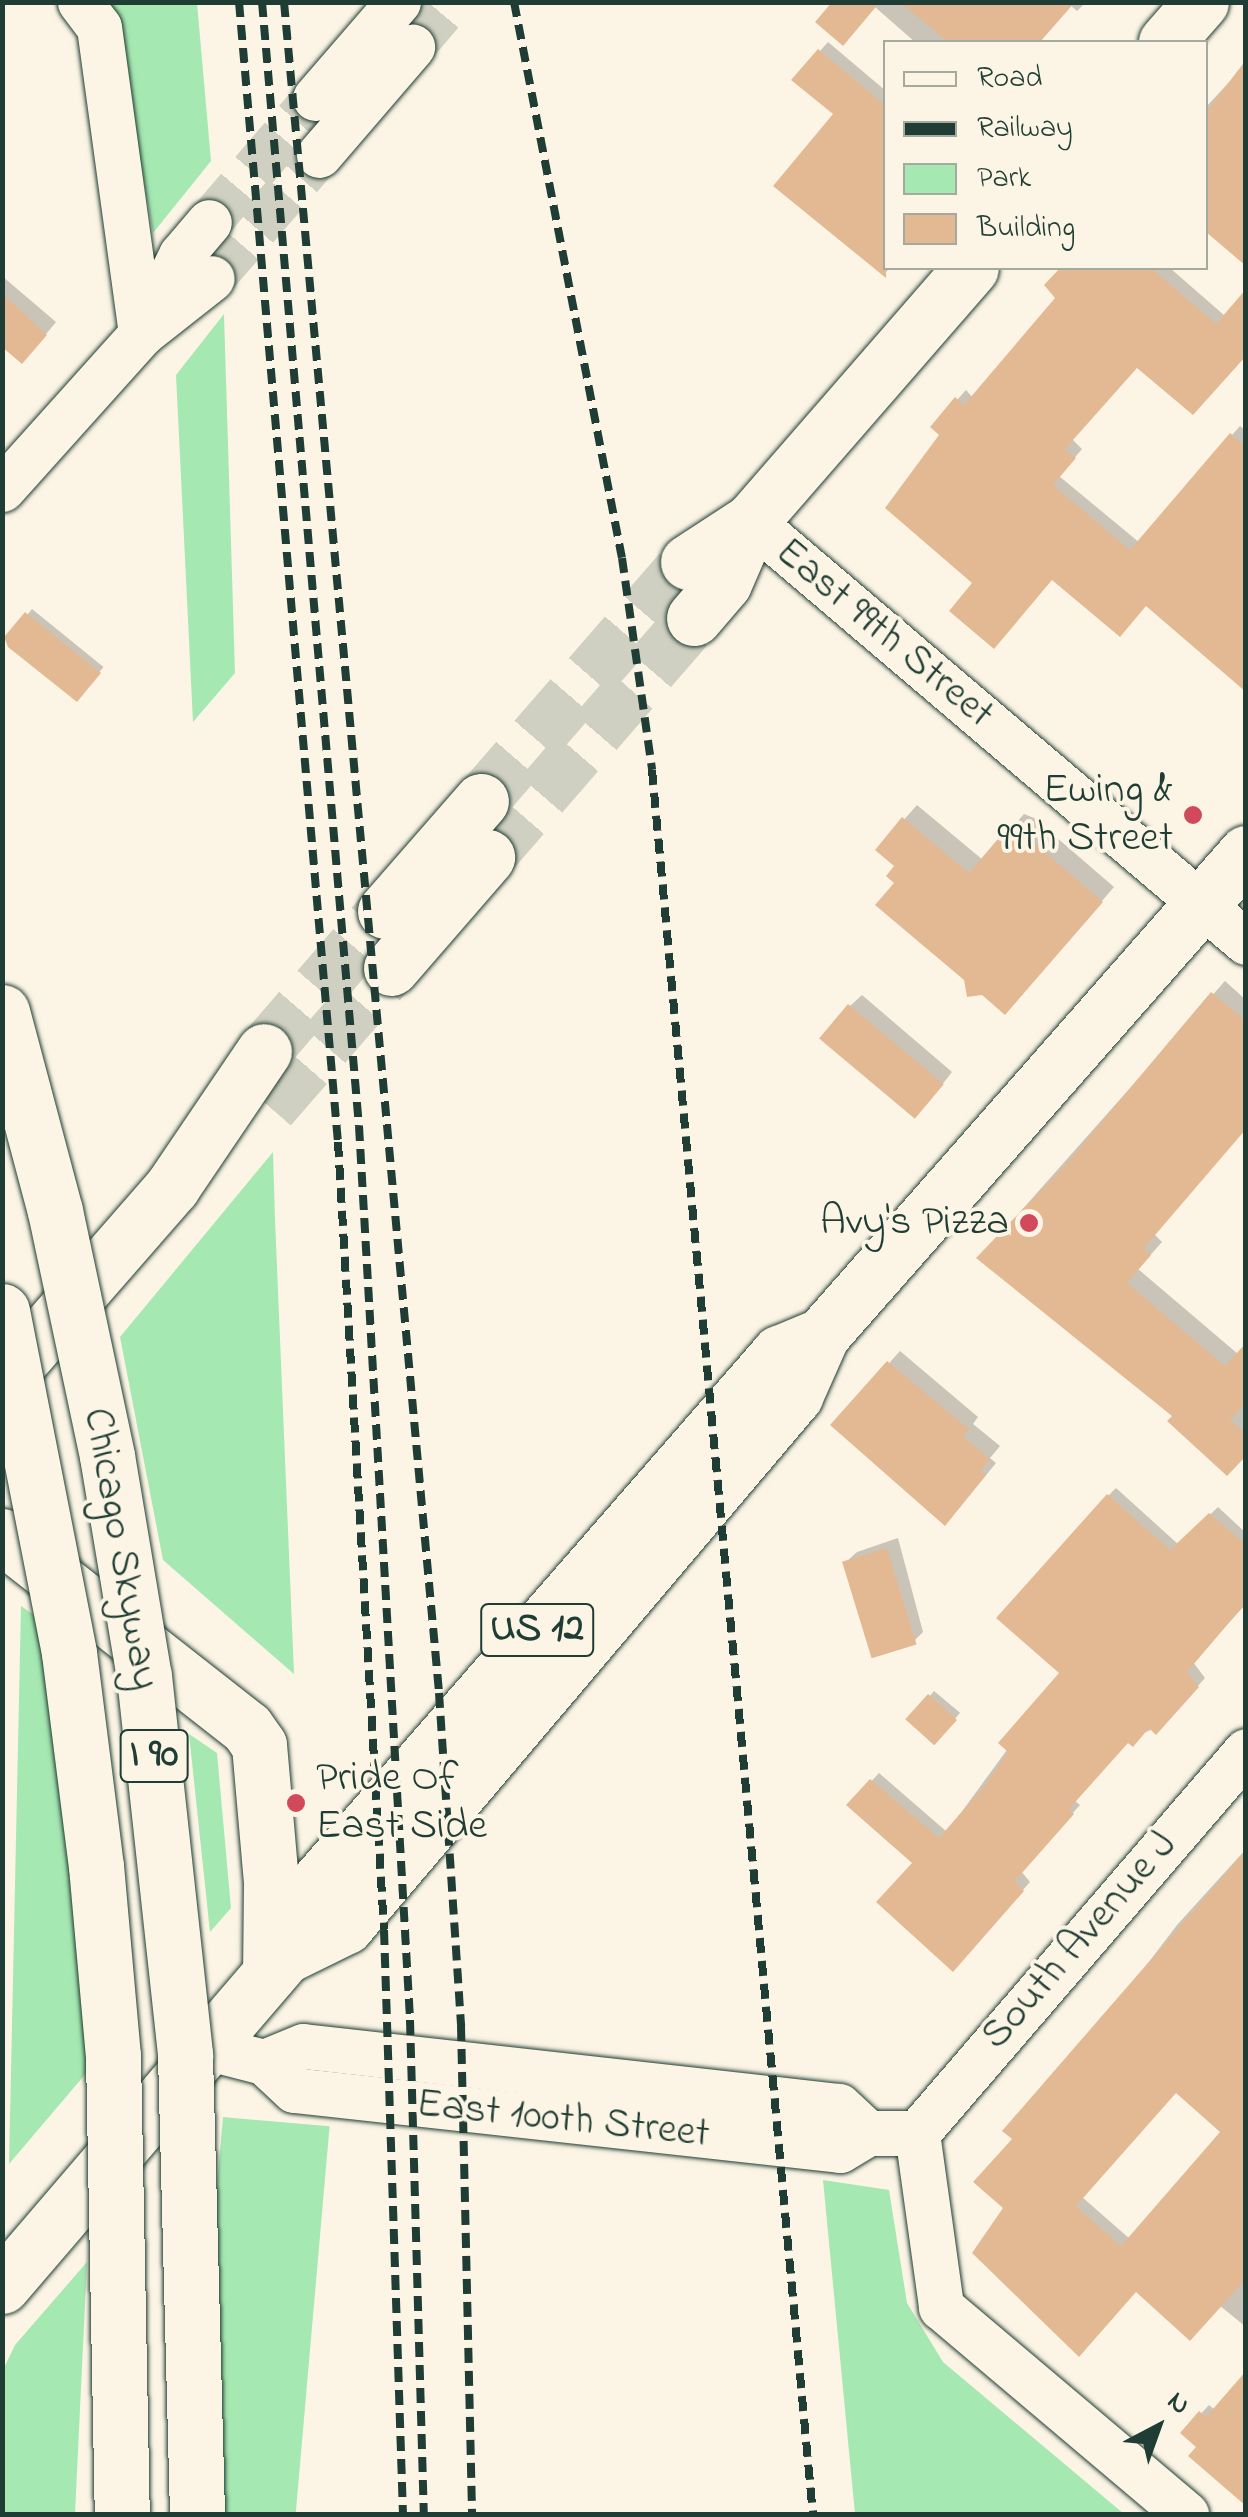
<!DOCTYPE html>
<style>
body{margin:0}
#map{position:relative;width:1248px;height:2517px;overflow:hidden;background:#fcf5e5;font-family:"Indie Flower",sans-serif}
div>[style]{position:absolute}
.green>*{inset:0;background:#a6e8b1;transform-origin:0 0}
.shadow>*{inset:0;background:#0003;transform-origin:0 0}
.building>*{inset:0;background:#e3b994;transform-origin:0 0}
.street-tunnel>*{height:45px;margin-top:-22.5px;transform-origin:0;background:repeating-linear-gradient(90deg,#d0d0c2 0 45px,transparent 0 67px)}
.secondary-tunnel>*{height:55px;margin-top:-27.5px;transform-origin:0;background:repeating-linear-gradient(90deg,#d0d0c2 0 55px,transparent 0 83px)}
.roads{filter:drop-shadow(0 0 2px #1f3d34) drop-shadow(0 0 2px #1f3d34)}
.street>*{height:45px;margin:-22.5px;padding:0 22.5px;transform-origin:22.5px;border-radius:22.5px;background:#fcf5e5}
.secondary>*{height:55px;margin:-27.5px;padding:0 27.5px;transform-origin:27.5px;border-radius:27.5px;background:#fcf5e5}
.primary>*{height:55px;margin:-27.5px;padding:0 27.5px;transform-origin:27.5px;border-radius:27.5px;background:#fcf5e5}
.rail>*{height:8px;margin-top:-4px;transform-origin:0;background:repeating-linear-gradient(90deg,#1f3d34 0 15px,transparent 0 23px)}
.bridges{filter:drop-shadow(0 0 2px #1f3d34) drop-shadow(0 0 2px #1f3d34)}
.highway-bridge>*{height:55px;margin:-27.5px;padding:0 27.5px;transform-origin:27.5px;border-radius:27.5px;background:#fcf5e5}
.dots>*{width:28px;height:28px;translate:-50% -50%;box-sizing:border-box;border:5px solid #fcf5e5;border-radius:50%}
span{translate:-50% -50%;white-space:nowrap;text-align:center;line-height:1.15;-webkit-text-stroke:8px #fcf5e5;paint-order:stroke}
.shield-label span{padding:2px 8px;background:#fcf5e5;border:2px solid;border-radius:8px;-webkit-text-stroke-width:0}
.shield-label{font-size:40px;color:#1f3d34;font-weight:700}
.street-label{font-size:42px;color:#1f3d34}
.poi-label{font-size:42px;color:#1f3d34}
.right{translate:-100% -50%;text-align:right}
.left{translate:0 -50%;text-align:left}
.frame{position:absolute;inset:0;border:5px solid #1f3d34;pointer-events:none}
.legend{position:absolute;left:883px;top:40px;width:325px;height:230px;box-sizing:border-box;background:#fcf5e5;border:2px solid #a4ab9e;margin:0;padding:12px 18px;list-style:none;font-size:30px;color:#1f3d34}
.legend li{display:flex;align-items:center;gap:20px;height:50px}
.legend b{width:50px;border:2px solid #a4ab9e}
.north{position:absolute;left:1108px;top:2377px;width:100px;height:100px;-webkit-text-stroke:8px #fcf5e5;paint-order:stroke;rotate:41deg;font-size:28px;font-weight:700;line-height:40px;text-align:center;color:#1f3d34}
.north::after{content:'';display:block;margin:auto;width:35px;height:45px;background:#1f3d34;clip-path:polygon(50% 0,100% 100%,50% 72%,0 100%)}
</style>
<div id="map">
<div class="green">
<i style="clip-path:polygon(103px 3px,197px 3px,211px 161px,153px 233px,129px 97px)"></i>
<i style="clip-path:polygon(224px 314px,235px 673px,193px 722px,176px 375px)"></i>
<i style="clip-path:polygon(273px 1152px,275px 1219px,294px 1674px,163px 1560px,120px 1337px)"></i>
<i style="clip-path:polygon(21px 1606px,41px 1620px,69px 1777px,88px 2071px,9px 2164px)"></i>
<i style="clip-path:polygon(189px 1734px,217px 1753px,231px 1908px,210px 1932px)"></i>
<i style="left:223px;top:2117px;width:107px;height:397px;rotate:5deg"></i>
<i style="clip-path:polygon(823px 2180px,889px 2190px,907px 2303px,943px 2362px,1124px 2514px,855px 2514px)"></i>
<i style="clip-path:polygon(87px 2262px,75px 2514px,3px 2514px,3px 2370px,15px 2345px)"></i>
</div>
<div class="shadow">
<i style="clip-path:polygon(844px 2px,1086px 2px,1077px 11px,1071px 6px,1039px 42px,915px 42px,875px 7px)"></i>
<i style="clip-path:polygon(828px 42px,886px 91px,890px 268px,884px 274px,836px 114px,795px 79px)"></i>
<i style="clip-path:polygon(1246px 64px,1238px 256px,1206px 229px,1206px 107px)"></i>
<i style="clip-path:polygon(1063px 268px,1170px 268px,1225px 316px,1246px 354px,1138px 365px,1072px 439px,1082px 449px,1059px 476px,1140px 543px,1232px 435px,1240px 426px,1246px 431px,1246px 689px,1147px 603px,1053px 577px,976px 583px,942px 434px,933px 427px,966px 390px,973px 398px,1058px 298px,1047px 285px)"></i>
<i style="clip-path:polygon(2px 276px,56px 322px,33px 350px,2px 346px)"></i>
<i style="left:32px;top:609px;width:92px;height:39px;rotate:39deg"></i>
<i style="clip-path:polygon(917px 805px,983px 860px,1024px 814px,1034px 818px,1114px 887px,1018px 998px,966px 978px,897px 882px,897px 865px,878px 849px)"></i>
<i style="clip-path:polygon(1225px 981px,1246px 1000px,1246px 1135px,1242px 1132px,1154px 1234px,1162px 1242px,1138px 1269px,1238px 1354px,1246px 1347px,1246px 1454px,1175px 1416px,980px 1257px)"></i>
<i style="clip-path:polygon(862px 995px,952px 1072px,927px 1104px,850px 1006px)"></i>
<i style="clip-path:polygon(900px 1351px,978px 1417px,973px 1424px,1000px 1446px,990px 1458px,996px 1463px,956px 1512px,833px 1425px)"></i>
<i style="clip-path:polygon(1116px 1488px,1179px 1545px,1218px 1507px,1246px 1533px,1246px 1604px,1193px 1662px,1205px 1678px,1164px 1724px,1128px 1740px,1074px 1800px,1080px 1805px,1021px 1871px,1030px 1882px,960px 1961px,916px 1863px,850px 1805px,879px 1773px,947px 1832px,1063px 1673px,1108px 1496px)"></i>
<i style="clip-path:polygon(898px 1538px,923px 1632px,911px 1644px,845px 1563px,857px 1552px)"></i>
<i style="left:934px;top:1691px;width:34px;height:38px;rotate:40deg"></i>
<i style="clip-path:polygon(evenodd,1246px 1849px,1246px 2327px,1219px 2305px,1136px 2289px,1006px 2207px,1015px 2138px,1177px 1925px,1246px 1849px,1177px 2090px,1224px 2132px,1130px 2239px,1082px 2197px,1177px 2090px)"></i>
<i style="clip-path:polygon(1209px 2405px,1215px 2410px,1200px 2447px,1183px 2433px)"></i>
</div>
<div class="building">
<i style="clip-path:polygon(832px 2px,880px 2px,843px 46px,815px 22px)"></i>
<i style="clip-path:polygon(900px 2px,1075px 2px,1040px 42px,948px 42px)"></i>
<i style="clip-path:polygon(818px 49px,886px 106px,886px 278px,773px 186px,833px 114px,791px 80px)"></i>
<i style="clip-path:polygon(1246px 60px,1246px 266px,1206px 232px,1206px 112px)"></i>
<i style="clip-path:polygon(1060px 268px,1151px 268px,1216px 324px,1246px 289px,1246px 356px,1193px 415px,1137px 368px,1065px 449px,1076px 458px,1053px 485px,1130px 550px,1230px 433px,1246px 447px,1246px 692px,1146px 606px,1120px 637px,1052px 580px,994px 649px,949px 611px,972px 583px,885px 508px,939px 435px,930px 427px,955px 397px,964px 405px,1055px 298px,1044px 285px)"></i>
<i style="clip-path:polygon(2px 293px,47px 335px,22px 364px,2px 347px)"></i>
<i style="clip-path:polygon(25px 612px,101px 673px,77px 702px,8px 647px,4px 637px)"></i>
<i style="clip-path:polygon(902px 817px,969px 873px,1009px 826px,1020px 831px,1103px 902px,1005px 1015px,982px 995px,967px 997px,964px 980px,875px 905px,894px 883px,886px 876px,894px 866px,875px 850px)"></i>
<i style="clip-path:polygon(1211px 992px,1246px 1021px,1246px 1129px,1144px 1248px,1151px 1255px,1127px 1283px,1225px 1366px,1246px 1343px,1246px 1402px,1230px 1420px,1246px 1434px,1246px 1456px,1227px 1476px,1167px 1421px,1172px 1416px,976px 1258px,1067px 1163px)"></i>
<i style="left:848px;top:1004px;width:125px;height:45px;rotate:40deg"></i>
<i style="clip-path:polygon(887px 1361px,969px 1429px,963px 1437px,990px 1459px,981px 1471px,986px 1475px,945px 1526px,830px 1425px)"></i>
<i style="clip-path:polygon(1107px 1494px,1170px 1550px,1209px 1513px,1246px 1545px,1244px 1605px,1187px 1672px,1199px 1687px,1156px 1735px,1149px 1728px,1133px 1747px,1128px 1743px,1069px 1809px,1074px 1814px,1015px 1881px,1024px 1891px,953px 1972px,876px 1902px,912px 1863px,846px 1805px,870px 1779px,939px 1838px,985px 1785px,1008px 1752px,998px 1743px,1059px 1673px,996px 1618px)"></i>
<i style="left:887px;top:1548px;width:101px;height:47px;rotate:73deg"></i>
<i style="left:928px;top:1694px;width:39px;height:34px;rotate:42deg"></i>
<i style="clip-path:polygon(evenodd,1246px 1850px,1246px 2279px,1190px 2341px,1136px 2292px,1079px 2357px,972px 2253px,1003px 2208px,973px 2182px,1012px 2139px,1002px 2131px,1246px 1850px,1176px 2093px,1220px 2132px,1121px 2246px,1076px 2206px,1176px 2093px)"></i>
<i style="clip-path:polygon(1246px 2371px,1246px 2506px,1188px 2456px,1196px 2447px,1180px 2433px,1199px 2411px,1206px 2417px)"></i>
</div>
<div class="street-tunnel">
<i style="left:412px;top:47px;width:59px;rotate:-49.8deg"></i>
<i style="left:209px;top:222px;width:163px;rotate:-49.5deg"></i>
<i style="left:212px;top:278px;width:163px;rotate:-49deg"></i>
</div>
<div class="secondary-tunnel">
<i style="left:481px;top:801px;width:316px;rotate:-49.1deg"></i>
<i style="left:487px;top:857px;width:316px;rotate:-49.1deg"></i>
<i style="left:264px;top:1051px;width:185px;rotate:-49.2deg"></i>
<i style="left:270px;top:1107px;width:184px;rotate:-49deg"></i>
</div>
<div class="roads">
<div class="street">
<i style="left:80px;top:2px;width:31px;rotate:53deg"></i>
<i style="left:99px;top:27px;width:310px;rotate:82.2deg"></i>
<i style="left:315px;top:98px;width:127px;rotate:-49.2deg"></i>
<i style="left:319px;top:155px;width:143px;rotate:-49.3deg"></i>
<i style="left:147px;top:324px;width:77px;rotate:-63.8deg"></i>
<i style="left:181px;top:255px;width:43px;rotate:-49.7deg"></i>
<i style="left:2px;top:489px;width:208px;rotate:-48.1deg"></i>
<i style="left:141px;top:334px;width:90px;rotate:-38.3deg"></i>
<i style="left:751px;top:521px;width:650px;rotate:40.38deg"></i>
<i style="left:209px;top:2048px;width:57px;rotate:14.3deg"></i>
<i style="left:264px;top:2062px;width:41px;rotate:43deg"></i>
<i style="left:294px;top:2090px;width:549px;rotate:6.27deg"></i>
<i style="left:840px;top:2150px;width:33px;rotate:-31deg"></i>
<i style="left:868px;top:2133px;width:49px"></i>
<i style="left:264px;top:2062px;width:42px;rotate:-22.3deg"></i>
<i style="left:303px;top:2046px;width:539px;rotate:6.39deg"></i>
<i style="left:839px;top:2106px;width:40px;rotate:43deg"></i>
<i style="left:917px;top:2133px;width:504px;rotate:-49.26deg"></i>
<i style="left:917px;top:2133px;width:176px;rotate:82.1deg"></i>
<i style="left:941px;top:2307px;width:321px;rotate:40.2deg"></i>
</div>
<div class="secondary">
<i style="left:1166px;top:42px;width:53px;rotate:-48.8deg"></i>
<i style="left:688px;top:562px;width:75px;rotate:-33.1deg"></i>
<i style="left:751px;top:521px;width:335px;rotate:-49deg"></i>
<i style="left:694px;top:618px;width:46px;rotate:-49.4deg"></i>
<i style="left:724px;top:583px;width:68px;rotate:-66.5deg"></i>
<i style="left:385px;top:911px;width:146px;rotate:-48.9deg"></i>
<i style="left:391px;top:968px;width:147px;rotate:-49.1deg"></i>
<i style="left:2px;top:1382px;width:259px;rotate:-48.9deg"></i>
<i style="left:172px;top:1187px;width:164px;rotate:-55.9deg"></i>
<i style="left:2px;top:1536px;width:311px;rotate:38.1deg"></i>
<i style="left:247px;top:1728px;width:21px;rotate:55deg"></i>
<i style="left:259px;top:1745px;width:139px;rotate:85deg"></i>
<i style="left:271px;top:1883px;width:90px;rotate:90.6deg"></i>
</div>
<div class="primary">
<i style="left:285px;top:1956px;width:68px;rotate:-26.2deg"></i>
<i style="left:346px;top:1926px;width:695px;rotate:-49.73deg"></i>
<i style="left:795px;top:1396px;width:67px;rotate:-66.1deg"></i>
<i style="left:822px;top:1335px;width:642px;rotate:-48.66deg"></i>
<i style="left:2px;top:2286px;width:435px;rotate:-49.4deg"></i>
<i style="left:285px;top:1956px;width:81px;rotate:-66deg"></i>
<i style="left:318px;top:1882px;width:702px;rotate:-48.93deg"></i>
<i style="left:779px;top:1353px;width:47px;rotate:-22.7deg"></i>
</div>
</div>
<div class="rail">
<i style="left:239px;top:2px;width:1144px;rotate:85.04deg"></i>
<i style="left:338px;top:1142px;width:789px;rotate:86.66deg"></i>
<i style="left:384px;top:1930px;width:584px;rotate:88.14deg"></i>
<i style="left:262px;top:2px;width:1128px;rotate:85.07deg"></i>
<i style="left:359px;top:1126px;width:895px;rotate:86.73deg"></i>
<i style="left:410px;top:2020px;width:494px;rotate:88.4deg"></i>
<i style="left:284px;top:2px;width:1698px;rotate:84.76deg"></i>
<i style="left:439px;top:1693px;width:334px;rotate:86.2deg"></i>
<i style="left:461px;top:2026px;width:488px;rotate:88.7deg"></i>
<i style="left:514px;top:2px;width:566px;rotate:79.01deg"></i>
<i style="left:622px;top:558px;width:214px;rotate:81.9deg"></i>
<i style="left:652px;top:770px;width:1751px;rotate:84.73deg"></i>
</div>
<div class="bridges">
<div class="highway-bridge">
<i style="left:2px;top:1012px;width:206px;rotate:75.1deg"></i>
<i style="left:55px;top:1211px;width:250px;rotate:78deg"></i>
<i style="left:107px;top:1456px;width:223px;rotate:80.5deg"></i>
<i style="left:144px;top:1676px;width:381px;rotate:83.8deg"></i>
<i style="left:185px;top:2055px;width:459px;rotate:88.5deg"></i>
<i style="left:2px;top:1311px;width:349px;rotate:78.9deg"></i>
<i style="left:69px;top:1653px;width:215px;rotate:82.8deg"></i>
<i style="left:96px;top:1866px;width:191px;rotate:84.9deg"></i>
<i style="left:113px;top:2056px;width:458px;rotate:88.9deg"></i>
</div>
</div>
<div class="dots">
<i style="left:1193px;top:815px;background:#d1495b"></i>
<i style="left:1029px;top:1223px;background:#d1495b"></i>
<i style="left:296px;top:1803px;background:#d1495b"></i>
</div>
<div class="shield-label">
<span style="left:537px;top:1630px">US 12</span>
<span style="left:154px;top:1756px">I 90</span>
</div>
<div class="street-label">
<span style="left:884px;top:634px;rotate:40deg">East 99th Street</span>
<span style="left:120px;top:1549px;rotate:80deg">Chicago Skyway</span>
<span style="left:1080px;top:1941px;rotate:-49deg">South Avenue J</span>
<span style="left:563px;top:2120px;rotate:6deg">East 100th Street</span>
</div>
<div class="poi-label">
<span class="right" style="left:1173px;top:815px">Ewing &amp;<br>99th Street</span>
<span class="right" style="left:1009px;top:1223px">Avy's Pizza</span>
<span class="left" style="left:316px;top:1803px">Pride Of<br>East Side</span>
</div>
<div class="frame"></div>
<ul class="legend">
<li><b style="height:12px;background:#fcf5e5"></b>Road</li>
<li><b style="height:12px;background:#1f3d34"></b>Railway</li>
<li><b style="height:28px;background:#a6e8b1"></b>Park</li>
<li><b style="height:28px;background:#e3b994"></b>Building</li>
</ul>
<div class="north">N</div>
</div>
